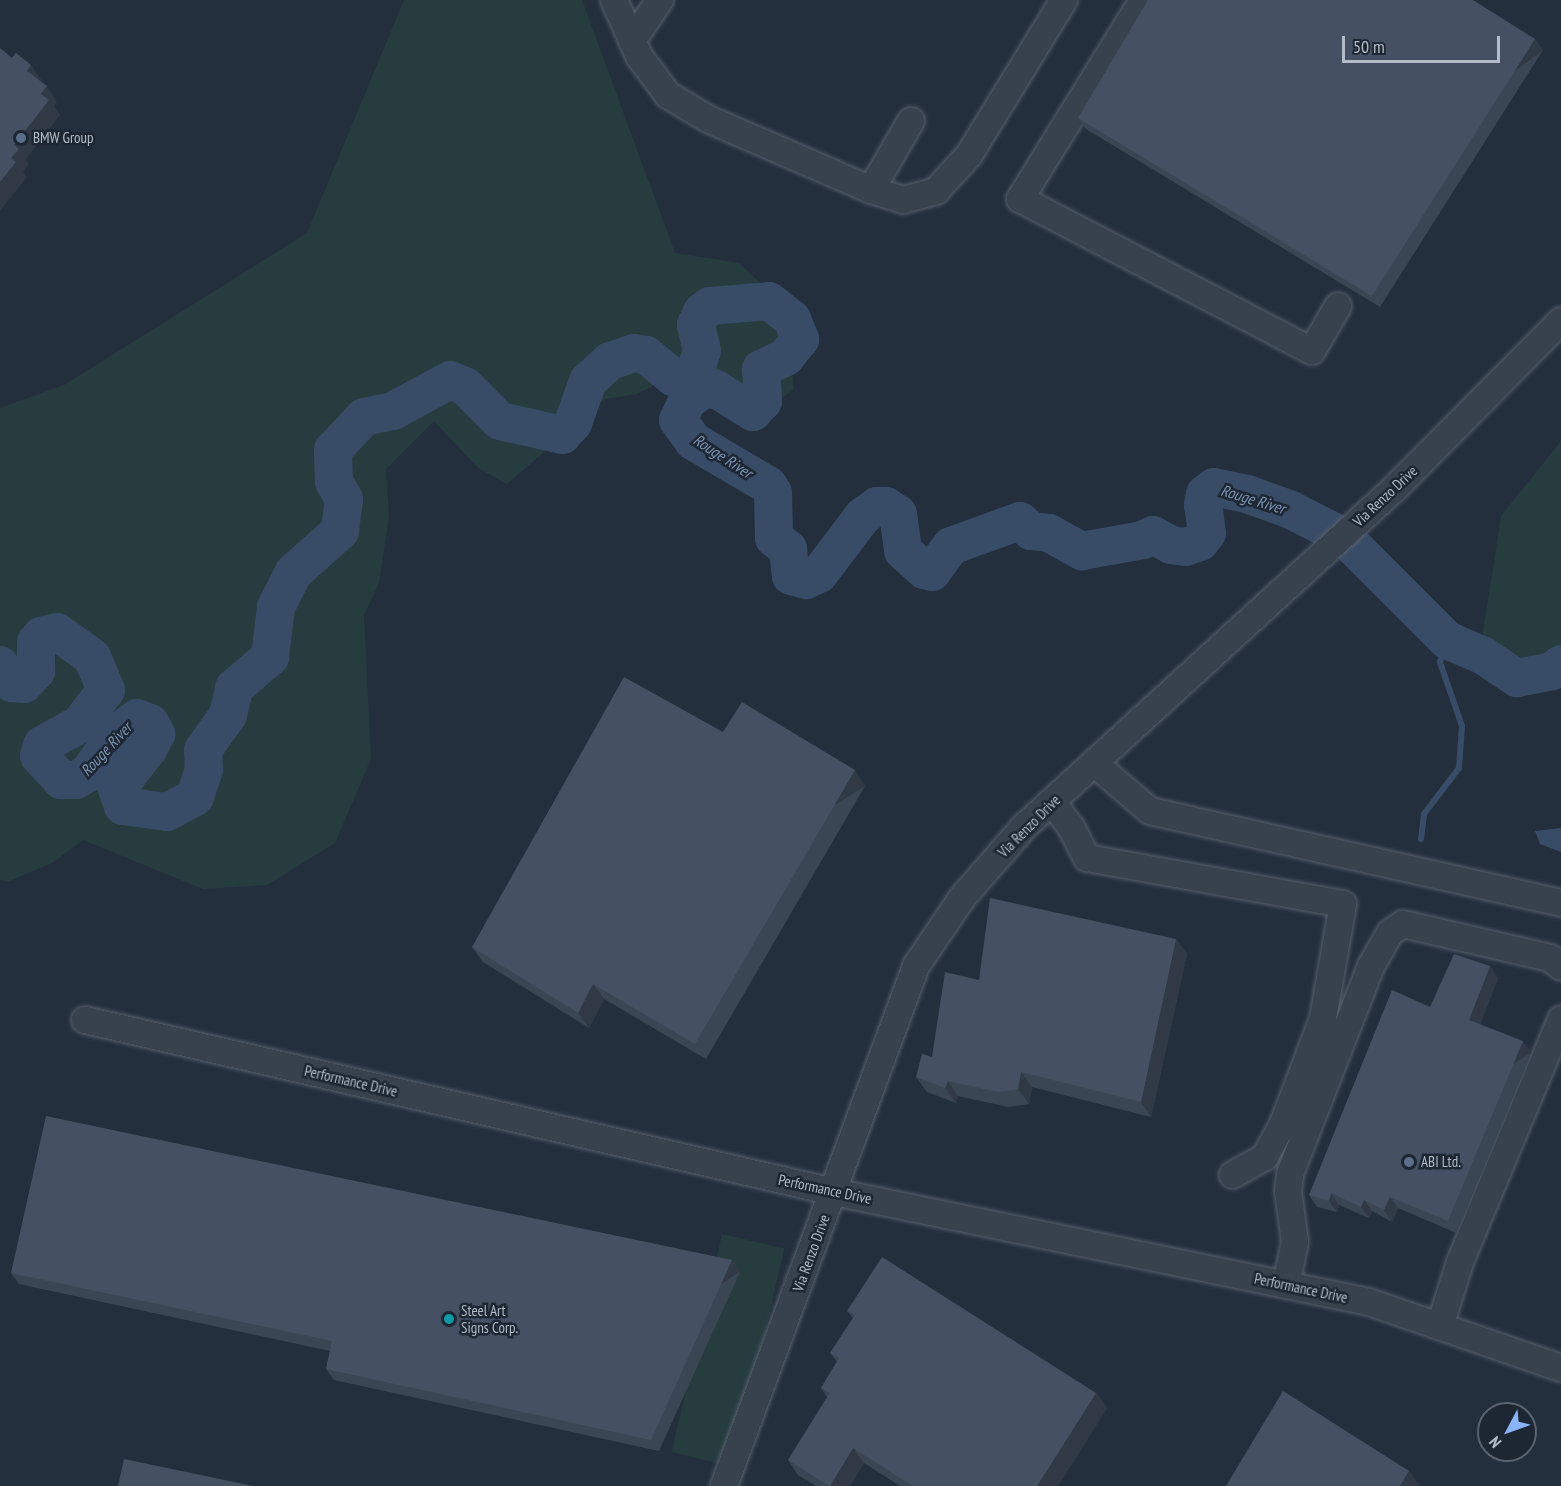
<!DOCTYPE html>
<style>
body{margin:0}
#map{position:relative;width:1561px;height:1486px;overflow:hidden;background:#242f3e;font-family:"PT Sans Narrow",sans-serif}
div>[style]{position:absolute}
.green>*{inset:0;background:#263c3f;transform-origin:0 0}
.water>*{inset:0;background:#394c67}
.stream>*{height:6px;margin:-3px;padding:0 3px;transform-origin:3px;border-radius:3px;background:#394c67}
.river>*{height:38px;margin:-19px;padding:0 19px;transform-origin:19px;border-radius:19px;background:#394c67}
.roads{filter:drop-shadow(0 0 2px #565f6c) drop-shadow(0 0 2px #565f6c)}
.minor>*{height:26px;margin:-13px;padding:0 13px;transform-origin:13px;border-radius:13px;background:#38414e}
.wall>*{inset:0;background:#3b4654}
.shaded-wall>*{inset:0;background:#303945;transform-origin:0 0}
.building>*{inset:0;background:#455162}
.dots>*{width:16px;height:16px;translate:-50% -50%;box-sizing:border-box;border:3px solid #1d2633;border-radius:50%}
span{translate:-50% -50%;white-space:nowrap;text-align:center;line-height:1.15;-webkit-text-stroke:5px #1d2633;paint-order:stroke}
.poi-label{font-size:15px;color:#b4bcc9}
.left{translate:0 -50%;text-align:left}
.street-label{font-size:15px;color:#b4bcc9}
.water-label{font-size:16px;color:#7c92b1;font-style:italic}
.north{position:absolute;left:1477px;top:1402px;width:60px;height:60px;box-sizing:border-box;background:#1d2633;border:2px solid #59626f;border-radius:50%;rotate:229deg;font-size:16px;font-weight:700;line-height:24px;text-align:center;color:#b4bcc9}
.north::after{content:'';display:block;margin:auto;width:21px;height:27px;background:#8ab4f8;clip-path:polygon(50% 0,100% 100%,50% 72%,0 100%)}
.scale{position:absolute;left:1342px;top:36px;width:158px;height:27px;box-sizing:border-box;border:3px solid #b4bcc9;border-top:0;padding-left:8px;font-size:18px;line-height:21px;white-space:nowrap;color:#b4bcc9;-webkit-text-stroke:4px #1d2633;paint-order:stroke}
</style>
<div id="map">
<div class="green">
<i style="clip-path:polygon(404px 0,582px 0,675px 253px,739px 263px,791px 312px,793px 390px,757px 415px,734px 410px,705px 380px,678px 373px,637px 394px,605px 399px,507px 484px,478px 468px,434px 421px,386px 469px,389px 516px,379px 583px,364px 615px,371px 759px,335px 843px,267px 885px,203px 889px,83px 840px,52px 863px,7px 882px,0 880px,0 408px,64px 385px,307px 233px)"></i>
<i style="clip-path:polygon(1561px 441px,1561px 667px,1480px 652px,1501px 516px)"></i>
<i style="left:722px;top:1234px;width:64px;height:224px;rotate:13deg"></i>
</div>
<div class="water">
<i style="clip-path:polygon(1561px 828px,1561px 852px,1540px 844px,1535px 831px)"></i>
</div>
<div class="stream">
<i style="left:1421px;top:839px;width:25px;rotate:-83deg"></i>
<i style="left:1424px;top:814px;width:58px;rotate:-52.7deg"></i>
<i style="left:1459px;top:768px;width:42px;rotate:-85.9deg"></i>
<i style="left:1462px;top:726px;width:68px;rotate:-109deg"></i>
<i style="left:1440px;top:662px;width:23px;rotate:-72deg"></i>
</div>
<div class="river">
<i style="left:0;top:665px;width:22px;rotate:56deg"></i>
<i style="left:12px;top:683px;width:12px;rotate:5deg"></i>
<i style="left:24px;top:684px;width:18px;rotate:-47deg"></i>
<i style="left:36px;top:671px;width:29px;rotate:-90deg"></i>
<i style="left:36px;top:642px;width:8px;rotate:-50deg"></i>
<i style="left:41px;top:636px;width:16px;rotate:-14deg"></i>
<i style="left:57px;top:632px;width:43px;rotate:35.5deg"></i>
<i style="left:92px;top:657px;width:36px;rotate:67deg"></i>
<i style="left:106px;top:690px;width:43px;rotate:127.4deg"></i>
<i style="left:80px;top:724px;width:43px;rotate:151.1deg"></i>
<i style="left:42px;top:745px;width:11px;rotate:105deg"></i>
<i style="left:39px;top:756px;width:33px;rotate:47deg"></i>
<i style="left:61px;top:780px;width:15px"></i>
<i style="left:76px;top:780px;width:14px;rotate:-30deg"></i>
<i style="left:88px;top:773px;width:48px;rotate:-54.3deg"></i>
<i style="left:116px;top:734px;width:26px;rotate:-37deg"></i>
<i style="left:137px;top:718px;width:14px;rotate:21deg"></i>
<i style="left:150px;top:723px;width:13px;rotate:61deg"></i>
<i style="left:156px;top:734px;width:16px;rotate:117deg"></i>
<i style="left:149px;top:748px;width:52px;rotate:128deg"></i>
<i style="left:117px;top:789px;width:18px;rotate:71deg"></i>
<i style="left:123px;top:806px;width:44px;rotate:7.8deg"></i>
<i style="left:167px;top:812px;width:32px;rotate:-28deg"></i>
<i style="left:195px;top:797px;width:28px;rotate:-72deg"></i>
<i style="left:204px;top:770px;width:20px;rotate:-93deg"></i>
<i style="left:203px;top:750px;width:43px;rotate:-54.5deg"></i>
<i style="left:228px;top:715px;width:28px;rotate:-77deg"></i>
<i style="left:234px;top:688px;width:48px;rotate:-40.7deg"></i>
<i style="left:270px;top:657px;width:50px;rotate:-83.2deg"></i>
<i style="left:276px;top:607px;width:38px;rotate:-63deg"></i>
<i style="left:293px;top:573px;width:63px;rotate:-41.8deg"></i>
<i style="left:340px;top:531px;width:32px;rotate:-83deg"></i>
<i style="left:344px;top:499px;width:20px;rotate:-120deg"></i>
<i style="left:334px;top:482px;width:32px;rotate:-92deg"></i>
<i style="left:333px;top:450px;width:45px;rotate:-46.8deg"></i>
<i style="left:364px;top:417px;width:30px;rotate:-12deg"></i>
<i style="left:393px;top:411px;width:65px;rotate:-28.5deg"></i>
<i style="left:450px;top:380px;width:16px;rotate:22deg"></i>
<i style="left:465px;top:386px;width:49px;rotate:45deg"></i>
<i style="left:500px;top:421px;width:64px;rotate:12.7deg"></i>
<i style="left:562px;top:435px;width:16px;rotate:-47deg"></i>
<i style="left:573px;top:423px;width:45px;rotate:-70.3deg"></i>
<i style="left:588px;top:381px;width:30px;rotate:-42deg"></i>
<i style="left:610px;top:361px;width:25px;rotate:-18deg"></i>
<i style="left:634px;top:353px;width:12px;rotate:9deg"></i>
<i style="left:646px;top:355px;width:35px;rotate:39deg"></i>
<i style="left:673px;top:377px;width:14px;rotate:17deg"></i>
<i style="left:686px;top:381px;width:13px;rotate:-45deg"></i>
<i style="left:695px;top:372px;width:22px;rotate:-72deg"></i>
<i style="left:702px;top:351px;width:27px;rotate:-103deg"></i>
<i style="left:696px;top:325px;width:14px;rotate:-65deg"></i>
<i style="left:702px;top:312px;width:10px;rotate:-37deg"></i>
<i style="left:710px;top:306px;width:59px;rotate:-4.8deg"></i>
<i style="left:769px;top:301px;width:29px;rotate:38deg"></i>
<i style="left:792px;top:319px;width:22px;rotate:68deg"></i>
<i style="left:800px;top:339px;width:23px;rotate:128deg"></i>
<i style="left:786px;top:357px;width:28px;rotate:154deg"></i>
<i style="left:761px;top:369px;width:32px;rotate:86deg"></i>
<i style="left:763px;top:401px;width:15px;rotate:132deg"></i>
<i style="left:753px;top:412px;width:46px;rotate:-148.4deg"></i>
<i style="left:714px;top:388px;width:13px;rotate:167deg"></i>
<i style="left:701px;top:391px;width:17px;rotate:144deg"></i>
<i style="left:687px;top:401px;width:21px;rotate:115deg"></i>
<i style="left:678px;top:420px;width:26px;rotate:54deg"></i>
<i style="left:693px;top:441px;width:87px;rotate:30.4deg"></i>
<i style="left:768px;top:485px;width:9px;rotate:58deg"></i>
<i style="left:773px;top:493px;width:45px;rotate:88.7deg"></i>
<i style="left:774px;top:538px;width:18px;rotate:38deg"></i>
<i style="left:788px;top:549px;width:27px;rotate:84deg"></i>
<i style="left:791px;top:576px;width:16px;rotate:15deg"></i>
<i style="left:806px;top:580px;width:14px;rotate:-25deg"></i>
<i style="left:819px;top:574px;width:73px;rotate:-52.8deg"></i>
<i style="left:863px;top:516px;width:17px;rotate:-36deg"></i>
<i style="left:877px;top:506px;width:9px"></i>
<i style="left:886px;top:506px;width:14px;rotate:34deg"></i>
<i style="left:898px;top:514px;width:37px;rotate:82deg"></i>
<i style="left:903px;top:551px;width:28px;rotate:42deg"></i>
<i style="left:924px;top:570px;width:8px;rotate:14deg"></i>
<i style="left:932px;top:572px;width:32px;rotate:-54deg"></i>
<i style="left:951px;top:546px;width:73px;rotate:-19.9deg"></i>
<i style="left:1020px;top:521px;width:15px;rotate:42deg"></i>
<i style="left:1031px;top:531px;width:18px;rotate:6deg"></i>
<i style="left:1049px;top:533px;width:38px;rotate:29deg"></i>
<i style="left:1082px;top:551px;width:62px;rotate:-10.2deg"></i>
<i style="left:1143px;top:540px;width:11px;rotate:-27deg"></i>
<i style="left:1153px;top:535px;width:21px;rotate:29deg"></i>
<i style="left:1171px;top:545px;width:15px;rotate:8deg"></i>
<i style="left:1186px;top:547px;width:15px;rotate:-20deg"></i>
<i style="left:1200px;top:542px;width:11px;rotate:-52deg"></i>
<i style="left:1207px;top:533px;width:28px;rotate:-98deg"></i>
<i style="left:1203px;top:505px;width:11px;rotate:-80deg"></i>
<i style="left:1205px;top:494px;width:11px;rotate:-38deg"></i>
<i style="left:1214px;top:487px;width:34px;rotate:12deg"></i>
<i style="left:1247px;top:494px;width:45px;rotate:19.7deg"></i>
<i style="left:1289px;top:509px;width:62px;rotate:27deg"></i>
<i style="left:1344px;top:537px;width:146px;rotate:45deg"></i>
<i style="left:1447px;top:640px;width:40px;rotate:23.4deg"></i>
<i style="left:1484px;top:656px;width:40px;rotate:34deg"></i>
<i style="left:1517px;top:678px;width:36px;rotate:-11deg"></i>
<i style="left:1552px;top:671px;width:11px;rotate:-38deg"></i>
</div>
<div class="roads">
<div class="minor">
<i style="left:614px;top:0;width:61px;rotate:65.9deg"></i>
<i style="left:639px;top:56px;width:49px;rotate:53.4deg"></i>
<i style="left:668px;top:95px;width:47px;rotate:31deg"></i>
<i style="left:708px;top:119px;width:178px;rotate:23.5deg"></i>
<i style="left:871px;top:190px;width:34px;rotate:17deg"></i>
<i style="left:903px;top:200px;width:34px;rotate:-15deg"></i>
<i style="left:936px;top:191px;width:49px;rotate:-47.5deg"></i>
<i style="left:969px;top:155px;width:182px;rotate:-58.5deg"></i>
<i style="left:1143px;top:0;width:234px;rotate:121.7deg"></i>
<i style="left:1020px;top:199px;width:329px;rotate:27.5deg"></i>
<i style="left:1312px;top:351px;width:52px;rotate:-60deg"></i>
<i style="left:632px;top:41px;width:50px;rotate:-55.7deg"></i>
<i style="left:871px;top:190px;width:80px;rotate:-59.9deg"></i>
<i style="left:1094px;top:763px;width:74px;rotate:40.6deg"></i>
<i style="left:1150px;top:811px;width:421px;rotate:12.6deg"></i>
<i style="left:1052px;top:802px;width:31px;rotate:53deg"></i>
<i style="left:1071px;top:827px;width:35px;rotate:63deg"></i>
<i style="left:1087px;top:858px;width:260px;rotate:10.2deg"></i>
<i style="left:1343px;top:904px;width:117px;rotate:99.9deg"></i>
<i style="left:1323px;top:1019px;width:112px;rotate:110.9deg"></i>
<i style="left:1283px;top:1124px;width:38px;rotate:119deg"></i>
<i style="left:1265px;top:1157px;width:37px;rotate:151deg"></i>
<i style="left:85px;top:1020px;width:768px;rotate:12.93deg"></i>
<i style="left:834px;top:1192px;width:546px;rotate:11.62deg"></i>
<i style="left:1369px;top:1302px;width:203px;rotate:19deg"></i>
<i style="left:1286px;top:1285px;width:44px;rotate:-78.2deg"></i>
<i style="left:1295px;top:1242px;width:51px;rotate:-97.8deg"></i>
<i style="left:1288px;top:1191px;width:17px;rotate:-83deg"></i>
<i style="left:1290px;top:1174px;width:223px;rotate:-68.7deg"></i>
<i style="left:1371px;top:966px;width:39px;rotate:-60deg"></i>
<i style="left:1391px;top:932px;width:14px;rotate:-34deg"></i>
<i style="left:1403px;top:924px;width:151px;rotate:13deg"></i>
<i style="left:1550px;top:958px;width:14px;rotate:39deg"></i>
<i style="left:1440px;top:1326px;width:67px;rotate:-72.6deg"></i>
<i style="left:1460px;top:1262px;width:263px;rotate:-67.4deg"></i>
<i style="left:724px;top:1486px;width:554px;rotate:-69.73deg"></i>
<i style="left:916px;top:966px;width:82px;rotate:-55.9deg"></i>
<i style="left:962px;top:898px;width:94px;rotate:-48.9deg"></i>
<i style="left:1024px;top:827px;width:501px;rotate:-42.41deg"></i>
<i style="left:1394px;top:489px;width:237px;rotate:-45.2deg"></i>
</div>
</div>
<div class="wall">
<i style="clip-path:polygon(1535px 39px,1543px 50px,1380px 307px,1086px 129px,1078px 118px)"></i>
<i style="clip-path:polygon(723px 732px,865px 786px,706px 1059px,604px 999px,589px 1028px,483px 962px,472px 947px)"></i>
<i style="clip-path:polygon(1176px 939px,1187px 954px,1151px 1117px,1032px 1087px,1029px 1104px,1008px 1107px,958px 1096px,956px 1103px,927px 1092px,916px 1077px,932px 1057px,979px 980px)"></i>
<i style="clip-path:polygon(1490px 966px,1498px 978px,1480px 1025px,1531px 1053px,1456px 1233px,1398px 1208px,1392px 1222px,1372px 1211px,1369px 1218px,1339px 1205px,1337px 1212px,1317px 1207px,1309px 1195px,1430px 1007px)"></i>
<i style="clip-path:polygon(732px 1260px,740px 1272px,659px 1451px,334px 1380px,326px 1369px,330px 1351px,19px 1284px,11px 1273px)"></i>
<i style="clip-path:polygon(847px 1311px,1096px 1393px,1107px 1408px,1058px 1486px,900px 1486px,864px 1463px,850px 1486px,816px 1486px,798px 1475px,788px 1460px,827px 1397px,821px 1388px,837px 1362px,830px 1353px,853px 1318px)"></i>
</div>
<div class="shaded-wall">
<i style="left:1535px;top:39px;width:14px;height:304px;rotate:54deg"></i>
<i style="clip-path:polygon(31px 65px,42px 81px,38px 86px,27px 71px)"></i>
<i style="clip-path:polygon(47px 86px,57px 102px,54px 106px,60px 115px,26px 159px,29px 164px,23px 172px,27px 177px,0 211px,0 182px,14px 145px,41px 94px)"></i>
<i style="left:855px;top:770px;width:19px;height:317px;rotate:58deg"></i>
<i style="clip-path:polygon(1176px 939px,1187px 954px,1151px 1117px,1141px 1102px)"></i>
<i style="clip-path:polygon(1490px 966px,1498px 978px,1477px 1032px,1469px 1020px)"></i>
<i style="clip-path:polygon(593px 984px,604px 999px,589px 1028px,578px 1013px)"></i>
<i style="left:1523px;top:1041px;width:14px;height:195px;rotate:56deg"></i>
<i style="clip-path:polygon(1021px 1072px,1032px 1087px,1029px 1104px,1018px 1089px)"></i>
<i style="clip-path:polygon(948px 1081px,958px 1096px,956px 1103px,945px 1088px)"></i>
<i style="clip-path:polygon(1331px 1193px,1339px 1205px,1337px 1212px,1329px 1201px)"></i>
<i style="clip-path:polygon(1390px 1197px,1398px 1208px,1392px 1222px,1384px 1210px)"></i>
<i style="clip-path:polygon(1364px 1200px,1372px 1211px,1369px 1218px,1361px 1207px)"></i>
<i style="left:732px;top:1260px;width:14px;height:197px;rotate:56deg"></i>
<i style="clip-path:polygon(1096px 1393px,1107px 1408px,1058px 1486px,1037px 1486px)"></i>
<i style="clip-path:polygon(853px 1448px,864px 1463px,850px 1486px,830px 1486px)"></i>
<i style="clip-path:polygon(1409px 1471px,1420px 1486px,1400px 1486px)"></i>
</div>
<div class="building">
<i style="clip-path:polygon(1148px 0,1473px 0,1535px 39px,1372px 296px,1078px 118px)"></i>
<i style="clip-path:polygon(0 48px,12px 58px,16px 53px,31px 65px,27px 71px,47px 86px,41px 94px,49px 100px,14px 145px,19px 149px,11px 158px,16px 162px,0 182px)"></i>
<i style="clip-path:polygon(624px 677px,723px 732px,742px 702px,855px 770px,695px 1044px,593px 984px,578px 1013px,472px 947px)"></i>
<i style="clip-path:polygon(990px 898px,1176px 939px,1141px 1102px,1021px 1072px,1018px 1089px,998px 1092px,948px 1081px,945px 1088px,916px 1077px,922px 1054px,932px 1057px,945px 972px,979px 980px)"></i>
<i style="clip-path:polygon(1454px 954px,1490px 966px,1469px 1020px,1523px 1041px,1448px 1221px,1390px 1197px,1384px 1210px,1364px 1200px,1361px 1207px,1331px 1193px,1329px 1201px,1309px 1195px,1392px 990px,1430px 1007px)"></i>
<i style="clip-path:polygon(46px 1116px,732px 1260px,651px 1440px,326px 1369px,332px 1341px,11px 1273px)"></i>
<i style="clip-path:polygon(882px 1257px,1096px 1393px,1037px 1486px,913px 1486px,853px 1448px,830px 1486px,829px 1486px,788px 1460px,830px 1393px,821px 1388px,839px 1358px,830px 1353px,855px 1315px,847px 1311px)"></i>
<i style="clip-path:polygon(1283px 1391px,1409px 1471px,1400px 1486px,1226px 1486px)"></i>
<i style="clip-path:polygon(124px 1459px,253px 1486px,118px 1486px)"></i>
</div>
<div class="dots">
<i style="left:21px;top:138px;background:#5c6f8a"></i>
<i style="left:1409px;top:1162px;background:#5c6f8a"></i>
<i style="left:449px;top:1319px;background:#0f9aa8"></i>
</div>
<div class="poi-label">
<span class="left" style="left:33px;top:138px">BMW Group</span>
<span class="left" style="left:1421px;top:1162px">ABI Ltd.</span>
<span class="left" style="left:461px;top:1319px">Steel Art<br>Signs Corp.</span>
</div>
<div class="street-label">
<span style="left:1385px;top:496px;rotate:-43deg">Via Renzo Drive</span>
<span style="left:1029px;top:826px;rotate:-45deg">Via Renzo Drive</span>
<span style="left:351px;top:1081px;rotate:13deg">Performance Drive</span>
<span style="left:825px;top:1189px;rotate:12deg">Performance Drive</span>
<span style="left:811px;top:1253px;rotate:-70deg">Via Renzo Drive</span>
<span style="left:1301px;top:1288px;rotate:12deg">Performance Drive</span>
</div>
<div class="water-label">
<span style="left:723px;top:456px;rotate:33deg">Rouge River</span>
<span style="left:1253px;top:499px;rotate:17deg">Rouge River</span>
<span style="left:106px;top:749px;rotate:-47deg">Rouge River</span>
</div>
<div class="north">N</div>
<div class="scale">50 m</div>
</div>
